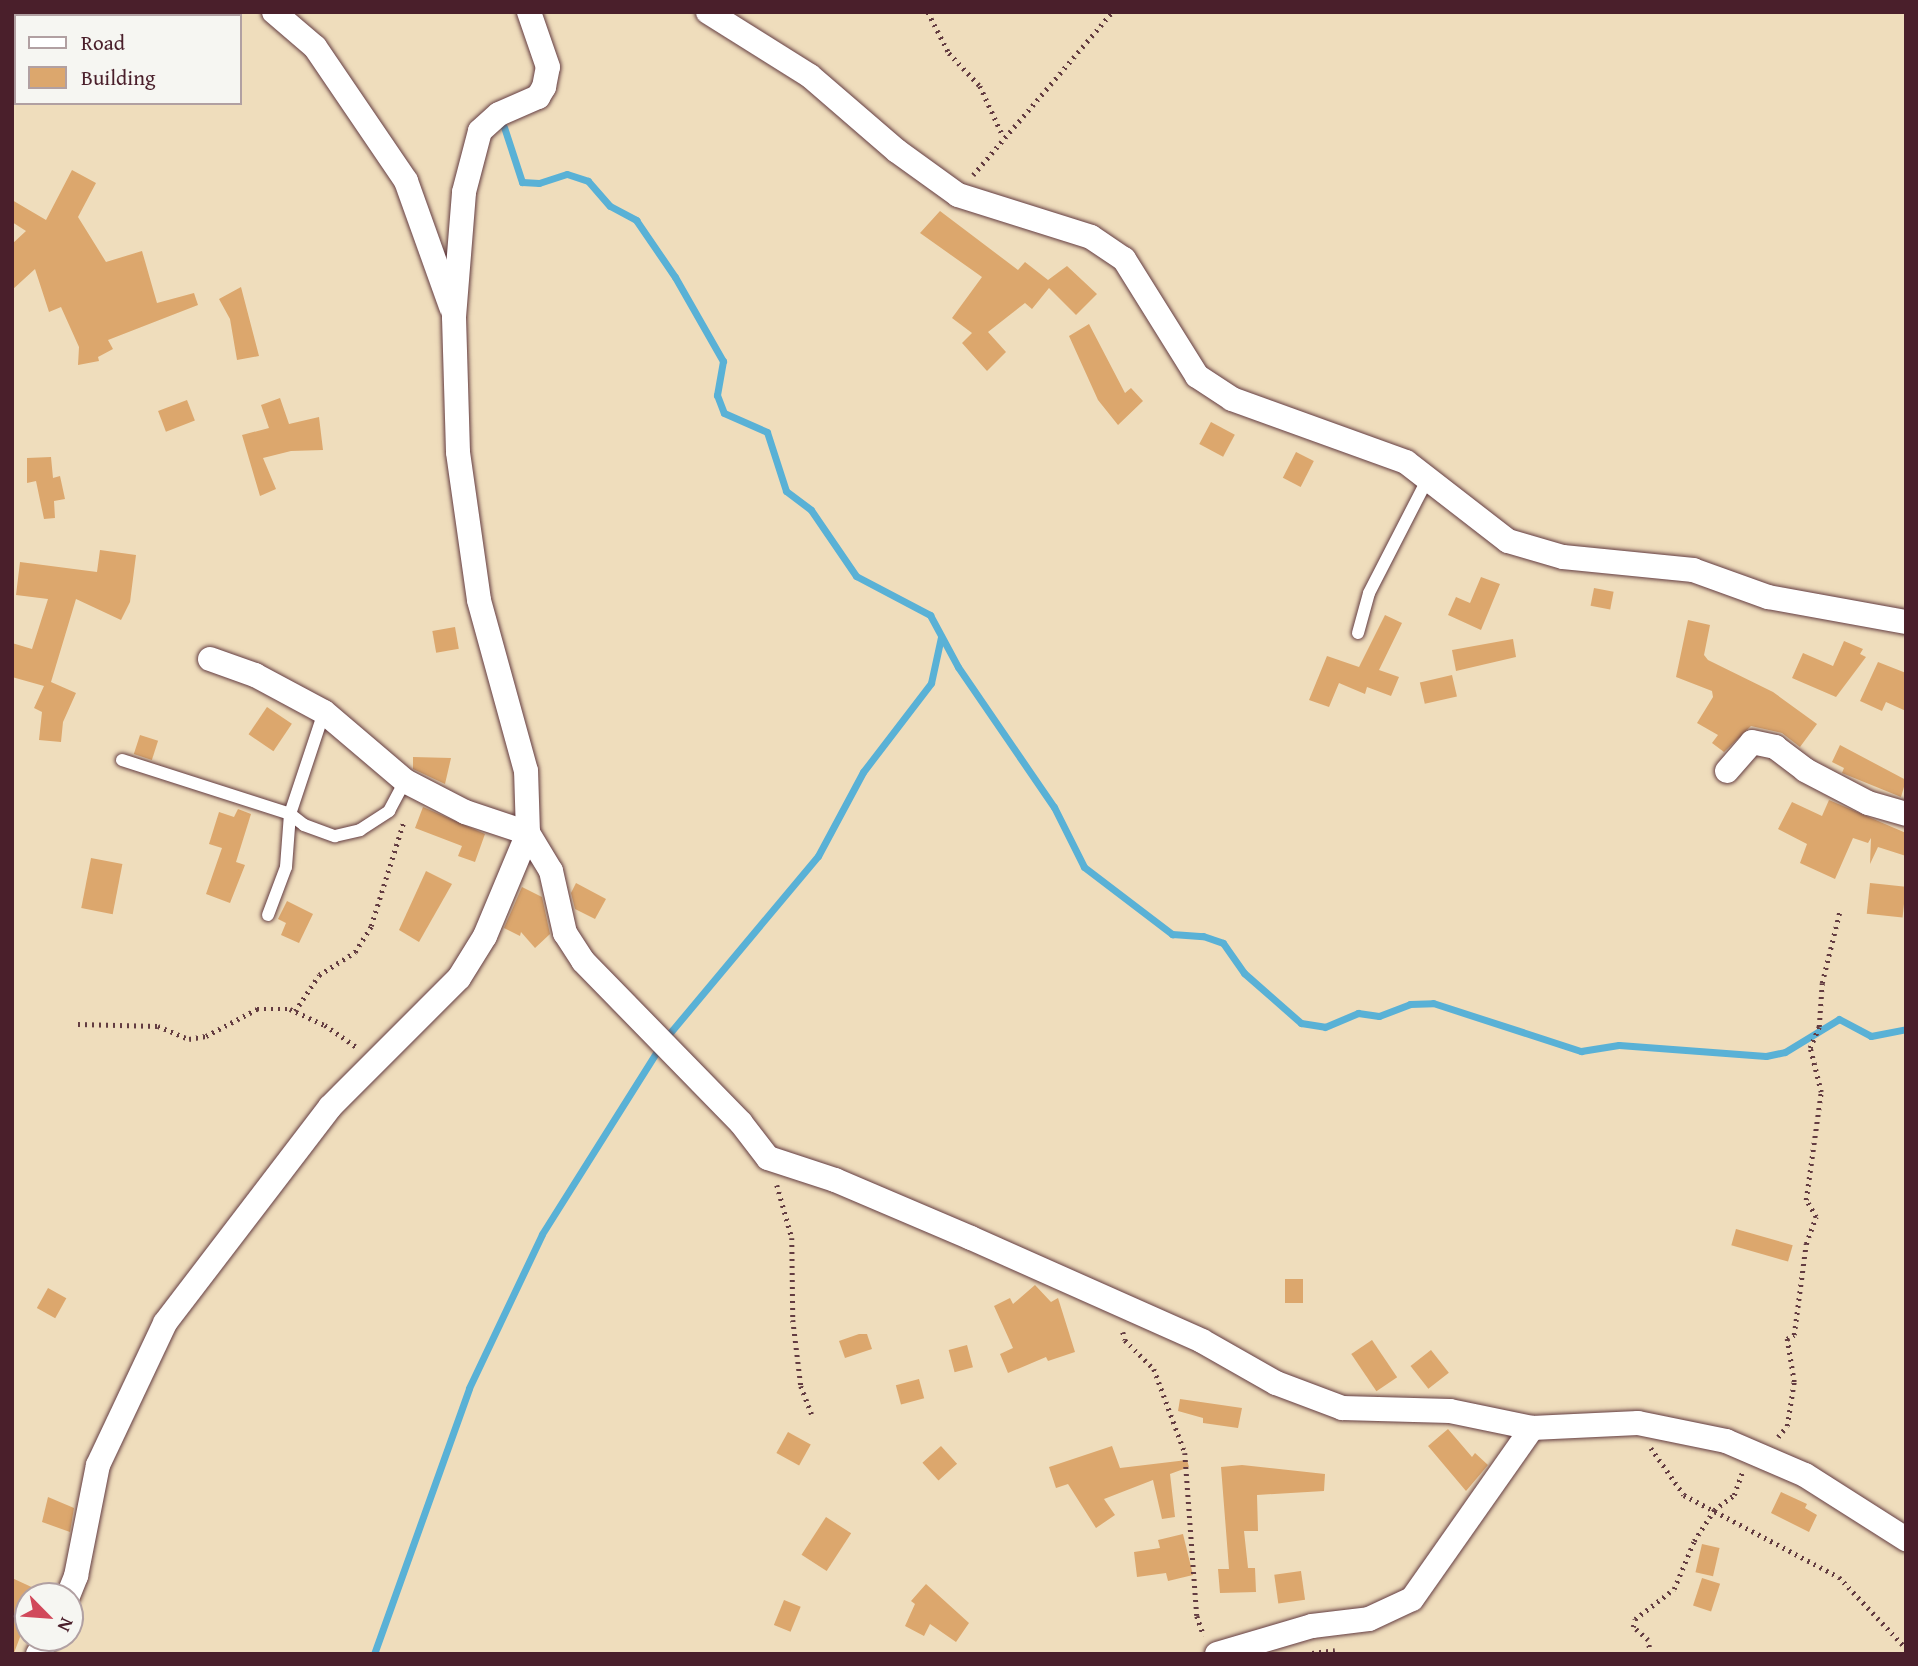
<!DOCTYPE html>
<style>
body{margin:0}
#map{position:relative;width:1918px;height:1666px;overflow:hidden;background:#efddbc;font-family:"Gentium Book Plus",serif}
div>[style]{position:absolute}
.stream>*{height:7px;margin:-3.5px;padding:0 3.5px;transform-origin:3.5px;border-radius:3.5px;background:#59b1d6}
.building>*{inset:0;background:#dca76d;transform-origin:0 0}
.path>*{height:4.5px;margin-top:-2.25px;transform-origin:0;background:repeating-linear-gradient(90deg,#633c41 0 2px,transparent 0 7px)}
.roads{filter:drop-shadow(0 0 2px #633c41) drop-shadow(0 0 2px #633c41)}
.service>*{height:12px;margin:-6px;padding:0 6px;transform-origin:6px;border-radius:6px;background:#fff}
.minor>*{height:24px;margin:-12px;padding:0 12px;transform-origin:12px;border-radius:12px;background:#fff}
span{translate:-50% -50%;white-space:nowrap;text-align:center;line-height:1.15;-webkit-text-stroke:6px #f6f6f2;paint-order:stroke}
.frame{position:absolute;inset:0;border:14px solid #4a1f2b;pointer-events:none}
.legend{position:absolute;left:14px;top:14px;width:228px;height:91px;box-sizing:border-box;background:#f6f6f2;border:2px solid #b1a0a2;margin:0;padding:9px 12px;list-style:none;font-size:21px;color:#4a1f2b}
.legend li{display:flex;align-items:center;gap:14px;height:35px}
.legend b{width:35px;border:2px solid #b1a0a2}
.north{position:absolute;left:14px;top:1582px;width:70px;height:70px;box-sizing:border-box;background:#f6f6f2;border:2px solid #b1a0a2;border-radius:50%;rotate:115deg;font-size:19px;font-weight:700;line-height:28px;text-align:center;color:#4a1f2b}
.north::after{content:'';display:block;margin:auto;width:24px;height:32px;background:#d1495b;clip-path:polygon(50% 0,100% 100%,50% 72%,0 100%)}
</style>
<div id="map">
<div class="stream">
<i style="left:504px;top:127px;width:58px;rotate:71.9deg"></i>
<i style="left:522px;top:182px;width:17px;rotate:3deg"></i>
<i style="left:539px;top:183px;width:29px;rotate:-18deg"></i>
<i style="left:567px;top:174px;width:22px;rotate:18deg"></i>
<i style="left:588px;top:181px;width:33px;rotate:49deg"></i>
<i style="left:610px;top:206px;width:30px;rotate:28deg"></i>
<i style="left:636px;top:220px;width:69px;rotate:55.6deg"></i>
<i style="left:675px;top:277px;width:97px;rotate:60.3deg"></i>
<i style="left:723px;top:361px;width:35px;rotate:100deg"></i>
<i style="left:717px;top:395px;width:19px;rotate:69deg"></i>
<i style="left:724px;top:413px;width:47px;rotate:23.8deg"></i>
<i style="left:767px;top:432px;width:62px;rotate:72.1deg"></i>
<i style="left:786px;top:491px;width:31px;rotate:37deg"></i>
<i style="left:811px;top:510px;width:80px;rotate:55.7deg"></i>
<i style="left:856px;top:576px;width:84px;rotate:27.8deg"></i>
<i style="left:930px;top:615px;width:59px;rotate:61.7deg"></i>
<i style="left:958px;top:667px;width:170px;rotate:55.6deg"></i>
<i style="left:1054px;top:807px;width:67px;rotate:63.4deg"></i>
<i style="left:1084px;top:867px;width:111px;rotate:37.3deg"></i>
<i style="left:1172px;top:934px;width:31px;rotate:4deg"></i>
<i style="left:1203px;top:936px;width:21px;rotate:19deg"></i>
<i style="left:1223px;top:943px;width:37px;rotate:55deg"></i>
<i style="left:1244px;top:973px;width:76px;rotate:41.3deg"></i>
<i style="left:1301px;top:1023px;width:24px;rotate:9deg"></i>
<i style="left:1325px;top:1027px;width:36px;rotate:-23deg"></i>
<i style="left:1358px;top:1013px;width:21px;rotate:8deg"></i>
<i style="left:1379px;top:1016px;width:33px;rotate:-21deg"></i>
<i style="left:1410px;top:1004px;width:23px;rotate:-2deg"></i>
<i style="left:1433px;top:1003px;width:156px;rotate:18deg"></i>
<i style="left:1581px;top:1051px;width:38px;rotate:-9deg"></i>
<i style="left:1619px;top:1045px;width:147px;rotate:4.3deg"></i>
<i style="left:1766px;top:1056px;width:19px;rotate:-12deg"></i>
<i style="left:1785px;top:1052px;width:63px;rotate:-31.4deg"></i>
<i style="left:1839px;top:1019px;width:36px;rotate:28deg"></i>
<i style="left:1871px;top:1036px;width:36px;rotate:-11deg"></i>
<i style="left:374px;top:1654px;width:282px;rotate:-70.3deg"></i>
<i style="left:469px;top:1388px;width:170px;rotate:-64.6deg"></i>
<i style="left:542px;top:1234px;width:229px;rotate:-57.8deg"></i>
<i style="left:664px;top:1040px;width:240px;rotate:-50.1deg"></i>
<i style="left:818px;top:856px;width:95px;rotate:-61.8deg"></i>
<i style="left:863px;top:772px;width:112px;rotate:-52.6deg"></i>
<i style="left:931px;top:683px;width:47px;rotate:-77.7deg"></i>
</div>
<div class="building">
<i style="clip-path:polygon(72px 170px,96px 183px,78px 217px,106px 262px,142px 251px,157px 303px,194px 293px,198px 305px,108px 340px,113px 349px,98px 357px,99px 361px,78px 365px,79px 347px,61px 307px,49px 312px,35px 269px,12px 290px,12px 244px,26px 231px,12px 222px,12px 200px,46px 220px)"></i>
<i style="clip-path:polygon(940px 211px,1018px 270px,1025px 262px,1048px 280px,1067px 266px,1097px 294px,1076px 315px,1049px 288px,1032px 309px,1025px 303px,988px 332px,1006px 352px,987px 371px,962px 343px,972px 333px,952px 318px,982px 277px,920px 233px)"></i>
<i style="clip-path:polygon(241px 287px,259px 356px,237px 360px,230px 319px,219px 299px)"></i>
<i style="clip-path:polygon(1089px 324px,1125px 393px,1131px 388px,1143px 401px,1118px 425px,1098px 400px,1069px 336px)"></i>
<i style="clip-path:polygon(280px 398px,289px 424px,319px 417px,323px 450px,291px 451px,263px 458px,276px 489px,260px 496px,242px 435px,269px 428px,261px 405px)"></i>
<i style="left:187px;top:400px;width:22px;height:31px;rotate:69deg"></i>
<i style="left:1211px;top:422px;width:27px;height:25px;rotate:28deg"></i>
<i style="left:1296px;top:452px;width:20px;height:29px;rotate:27deg"></i>
<i style="clip-path:polygon(51px 457px,53px 478px,60px 476px,65px 499px,54px 501px,55px 518px,44px 519px,36px 481px,27px 483px,27px 458px)"></i>
<i style="clip-path:polygon(100px 550px,136px 555px,130px 602px,121px 620px,76px 599px,51px 682px,76px 693px,63px 722px,61px 742px,39px 740px,42px 712px,34px 708px,44px 686px,12px 677px,12px 643px,32px 649px,48px 599px,16px 595px,20px 562px,97px 572px)"></i>
<i style="clip-path:polygon(1481px 577px,1500px 584px,1481px 630px,1448px 615px,1456px 597px,1470px 603px)"></i>
<i style="left:1594px;top:588px;width:20px;height:18px;rotate:11deg"></i>
<i style="clip-path:polygon(1385px 615px,1402px 623px,1379px 670px,1399px 677px,1391px 696px,1367px 687px,1365px 694px,1339px 683px,1329px 707px,1309px 700px,1327px 656px,1359px 667px)"></i>
<i style="clip-path:polygon(1688px 620px,1710px 625px,1704px 655px,1708px 660px,1773px 692px,1817px 724px,1800px 747px,1782px 733px,1751px 726px,1724px 752px,1712px 743px,1718px 735px,1697px 723px,1713px 697px,1712px 691px,1676px 677px)"></i>
<i style="left:455px;top:627px;width:22px;height:23px;rotate:80deg"></i>
<i style="clip-path:polygon(1513px 639px,1516px 657px,1456px 671px,1452px 650px)"></i>
<i style="clip-path:polygon(1844px 641px,1863px 649px,1860px 654px,1866px 657px,1836px 697px,1792px 678px,1803px 653px,1833px 666px)"></i>
<i style="clip-path:polygon(1878px 662px,1906px 673px,1906px 711px,1886px 702px,1882px 711px,1860px 701px)"></i>
<i style="left:1452px;top:675px;width:22px;height:33px;rotate:77deg"></i>
<i style="left:267px;top:707px;width:30px;height:33px;rotate:34deg"></i>
<i style="left:140px;top:735px;width:19px;height:20px;rotate:18deg"></i>
<i style="clip-path:polygon(1840px 745px,1906px 780px,1901px 797px,1842px 773px,1844px 768px,1832px 762px)"></i>
<i style="clip-path:polygon(413px 757px,451px 758px,445px 784px,413px 769px)"></i>
<i style="clip-path:polygon(1829px 800px,1906px 833px,1906px 856px,1878px 847px,1870px 864px,1871px 838px,1868px 843px,1853px 838px,1835px 879px,1800px 863px,1807px 844px,1778px 829px,1792px 802px,1822px 816px)"></i>
<i style="clip-path:polygon(423px 807px,485px 834px,475px 862px,458px 856px,462px 846px,415px 828px)"></i>
<i style="clip-path:polygon(238px 809px,251px 814px,236px 862px,245px 865px,230px 903px,206px 894px,222px 848px,209px 844px,219px 812px,234px 817px)"></i>
<i style="left:91px;top:858px;width:32px;height:51px;rotate:11deg"></i>
<i style="clip-path:polygon(426px 871px,452px 884px,419px 942px,399px 930px)"></i>
<i style="clip-path:polygon(576px 883px,606px 899px,595px 919px,575px 909px,571px 893px)"></i>
<i style="left:1870px;top:883px;width:36px;height:31px;rotate:6deg"></i>
<i style="clip-path:polygon(522px 887px,542px 897px,550px 934px,535px 948px,521px 932px,520px 936px,504px 928px)"></i>
<i style="clip-path:polygon(287px 901px,313px 914px,299px 943px,281px 935px,286px 923px,278px 919px)"></i>
<i style="left:1736px;top:1229px;width:59px;height:17px;rotate:16deg"></i>
<i style="left:1285px;top:1279px;width:18px;height:24px"></i>
<i style="clip-path:polygon(1035px 1285px,1051px 1302px,1058px 1298px,1075px 1352px,1048px 1361px,1046px 1357px,1008px 1373px,1000px 1354px,1013px 1348px,994px 1306px,1010px 1298px,1013px 1304px)"></i>
<i style="left:48px;top:1288px;width:21px;height:23px;rotate:29deg"></i>
<i style="clip-path:polygon(859px 1334px,867px 1334px,872px 1349px,845px 1358px,839px 1341px)"></i>
<i style="left:1372px;top:1340px;width:45px;height:25px;rotate:56deg"></i>
<i style="left:967px;top:1345px;width:23px;height:19px;rotate:75deg"></i>
<i style="left:1431px;top:1350px;width:29px;height:26px;rotate:52deg"></i>
<i style="left:919px;top:1379px;width:20px;height:24px;rotate:75deg"></i>
<i style="clip-path:polygon(1180px 1399px,1242px 1408px,1238px 1428px,1203px 1423px,1203px 1418px,1178px 1411px)"></i>
<i style="clip-path:polygon(1448px 1429px,1472px 1457px,1475px 1453px,1488px 1465px,1466px 1491px,1428px 1446px)"></i>
<i style="left:788px;top:1432px;width:26px;height:24px;rotate:29deg"></i>
<i style="left:941px;top:1446px;width:24px;height:25px;rotate:48deg"></i>
<i style="clip-path:polygon(1112px 1446px,1120px 1468px,1187px 1460px,1189px 1467px,1170px 1474px,1175px 1517px,1162px 1519px,1153px 1480px,1104px 1499px,1115px 1515px,1096px 1528px,1068px 1484px,1056px 1488px,1049px 1467px)"></i>
<i style="clip-path:polygon(1242px 1465px,1325px 1474px,1324px 1491px,1257px 1495px,1258px 1531px,1244px 1531px,1248px 1568px,1255px 1568px,1256px 1592px,1220px 1593px,1218px 1569px,1229px 1569px,1221px 1467px)"></i>
<i style="clip-path:polygon(1781px 1492px,1807px 1504px,1805px 1508px,1817px 1515px,1809px 1532px,1771px 1513px)"></i>
<i style="clip-path:polygon(48px 1497px,74px 1508px,70px 1532px,42px 1522px)"></i>
<i style="left:826px;top:1517px;width:30px;height:45px;rotate:33deg"></i>
<i style="clip-path:polygon(1183px 1534px,1193px 1575px,1168px 1581px,1166px 1573px,1137px 1577px,1134px 1552px,1160px 1548px,1158px 1540px)"></i>
<i style="left:1702px;top:1544px;width:18px;height:29px;rotate:13deg"></i>
<i style="left:1301px;top:1571px;width:29px;height:27px;rotate:82deg"></i>
<i style="clip-path:polygon(12px 1578px,38px 1590px,36px 1596px,28px 1596px,28px 1616px,14px 1653px)"></i>
<i style="left:1702px;top:1578px;width:19px;height:29px;rotate:18deg"></i>
<i style="clip-path:polygon(926px 1584px,969px 1623px,956px 1642px,930px 1624px,924px 1636px,905px 1626px,915px 1604px,911px 1601px)"></i>
<i style="left:784px;top:1600px;width:18px;height:27px;rotate:22deg"></i>
</div>
<div class="path">
<i style="left:928px;top:12px;width:46px;rotate:62.9deg"></i>
<i style="left:949px;top:53px;width:45px;rotate:46.8deg"></i>
<i style="left:980px;top:86px;width:55px;rotate:65.3deg"></i>
<i style="left:973px;top:175px;width:214px;rotate:-49.5deg"></i>
<i style="left:295px;top:1011px;width:43px;rotate:-56.3deg"></i>
<i style="left:319px;top:975px;width:43px;rotate:-32.6deg"></i>
<i style="left:355px;top:952px;width:31px;rotate:-58deg"></i>
<i style="left:371px;top:926px;width:110px;rotate:-72.6deg"></i>
<i style="left:78px;top:1024px;width:80px;rotate:1.4deg"></i>
<i style="left:158px;top:1026px;width:34px;rotate:23deg"></i>
<i style="left:189px;top:1039px;width:17px;rotate:-10deg"></i>
<i style="left:206px;top:1036px;width:58px;rotate:-27.9deg"></i>
<i style="left:257px;top:1009px;width:33px"></i>
<i style="left:290px;top:1009px;width:38px;rotate:25deg"></i>
<i style="left:325px;top:1025px;width:40px;rotate:34.9deg"></i>
<i style="left:777px;top:1185px;width:55px;rotate:74.2deg"></i>
<i style="left:792px;top:1238px;width:82px;rotate:89.3deg"></i>
<i style="left:793px;top:1320px;width:66px;rotate:83.1deg"></i>
<i style="left:801px;top:1386px;width:30px;rotate:69deg"></i>
<i style="left:1123px;top:1332px;width:8px;rotate:76deg"></i>
<i style="left:1125px;top:1340px;width:41px;rotate:45deg"></i>
<i style="left:1154px;top:1369px;width:90px;rotate:69.7deg"></i>
<i style="left:1185px;top:1453px;width:163px;rotate:85.8deg"></i>
<i style="left:1197px;top:1616px;width:21px;rotate:71deg"></i>
<i style="left:1778px;top:1437px;width:14px;rotate:-51deg"></i>
<i style="left:1787px;top:1426px;width:45px;rotate:-81deg"></i>
<i style="left:1794px;top:1382px;width:44px;rotate:-99.2deg"></i>
<i style="left:1787px;top:1339px;width:8px;rotate:-30deg"></i>
<i style="left:1794px;top:1335px;width:92px;rotate:-82.5deg"></i>
<i style="left:1806px;top:1244px;width:29px;rotate:-70deg"></i>
<i style="left:1816px;top:1217px;width:20px;rotate:-120deg"></i>
<i style="left:1806px;top:1200px;width:109px;rotate:-82.1deg"></i>
<i style="left:1821px;top:1092px;width:45px;rotate:-104deg"></i>
<i style="left:1810px;top:1048px;width:23px;rotate:-67deg"></i>
<i style="left:1819px;top:1027px;width:44px;rotate:-86.1deg"></i>
<i style="left:1822px;top:983px;width:75px;rotate:-76.1deg"></i>
<i style="left:1651px;top:1448px;width:57px;rotate:54.9deg"></i>
<i style="left:1684px;top:1495px;width:175px;rotate:27.9deg"></i>
<i style="left:1839px;top:1577px;width:98px;rotate:46.7deg"></i>
<i style="left:1312px;top:1653px;width:23px;rotate:-7deg"></i>
<i style="left:1650px;top:1654px;width:14px;rotate:-98deg"></i>
<i style="left:1648px;top:1640px;width:20px;rotate:-139deg"></i>
<i style="left:1633px;top:1627px;width:8px;rotate:-76deg"></i>
<i style="left:1635px;top:1619px;width:49px;rotate:-37.6deg"></i>
<i style="left:1674px;top:1589px;width:52px;rotate:-67.4deg"></i>
<i style="left:1694px;top:1541px;width:37px;rotate:-57deg"></i>
<i style="left:1714px;top:1510px;width:25px;rotate:-37deg"></i>
<i style="left:1734px;top:1495px;width:23px;rotate:-70deg"></i>
</div>
<div class="roads">
<div class="service">
<i style="left:1358px;top:633px;width:41px;rotate:-74.6deg"></i>
<i style="left:1369px;top:593px;width:127px;rotate:-62.8deg"></i>
<i style="left:122px;top:760px;width:176px;rotate:17.8deg"></i>
<i style="left:290px;top:814px;width:18px;rotate:38deg"></i>
<i style="left:304px;top:825px;width:33px;rotate:20deg"></i>
<i style="left:335px;top:836px;width:26px;rotate:-13deg"></i>
<i style="left:360px;top:830px;width:35px;rotate:-33deg"></i>
<i style="left:389px;top:811px;width:34px;rotate:-62deg"></i>
<i style="left:268px;top:915px;width:51px;rotate:-69.4deg"></i>
<i style="left:286px;top:867px;width:53px;rotate:-85.7deg"></i>
<i style="left:290px;top:814px;width:108px;rotate:-71.6deg"></i>
</div>
<div class="minor">
<i style="left:274px;top:12px;width:54px;rotate:40.5deg"></i>
<i style="left:315px;top:47px;width:162px;rotate:55.8deg"></i>
<i style="left:406px;top:181px;width:134px;rotate:70.3deg"></i>
<i style="left:708px;top:12px;width:120px;rotate:32.1deg"></i>
<i style="left:810px;top:76px;width:115px;rotate:40.8deg"></i>
<i style="left:897px;top:151px;width:75px;rotate:35.8deg"></i>
<i style="left:958px;top:195px;width:139px;rotate:17.5deg"></i>
<i style="left:1091px;top:237px;width:40px;rotate:34deg"></i>
<i style="left:1124px;top:259px;width:138px;rotate:58deg"></i>
<i style="left:1197px;top:376px;width:42px;rotate:33.3deg"></i>
<i style="left:1232px;top:399px;width:185px;rotate:19.9deg"></i>
<i style="left:1406px;top:462px;width:129px;rotate:37.8deg"></i>
<i style="left:1508px;top:541px;width:57px;rotate:16.2deg"></i>
<i style="left:1563px;top:557px;width:131px;rotate:5.7deg"></i>
<i style="left:1693px;top:570px;width:80px;rotate:19.8deg"></i>
<i style="left:1768px;top:597px;width:140px;rotate:10.3deg"></i>
<i style="left:210px;top:659px;width:48px;rotate:19.6deg"></i>
<i style="left:255px;top:675px;width:78px;rotate:28.2deg"></i>
<i style="left:324px;top:712px;width:106px;rotate:40.4deg"></i>
<i style="left:405px;top:781px;width:68px;rotate:27.3deg"></i>
<i style="left:465px;top:812px;width:66px;rotate:18.4deg"></i>
<i style="left:528px;top:833px;width:44px;rotate:58.8deg"></i>
<i style="left:551px;top:871px;width:64px;rotate:77.3deg"></i>
<i style="left:565px;top:933px;width:33px;rotate:57deg"></i>
<i style="left:583px;top:961px;width:226px;rotate:45.7deg"></i>
<i style="left:741px;top:1123px;width:44px;rotate:52.4deg"></i>
<i style="left:768px;top:1158px;width:71px;rotate:18.2deg"></i>
<i style="left:835px;top:1180px;width:148px;rotate:23.1deg"></i>
<i style="left:971px;top:1238px;width:253px;rotate:24deg"></i>
<i style="left:1202px;top:1341px;width:85px;rotate:29.6deg"></i>
<i style="left:1276px;top:1383px;width:71px;rotate:20.7deg"></i>
<i style="left:1342px;top:1408px;width:108px;rotate:1.6deg"></i>
<i style="left:1450px;top:1411px;width:84px;rotate:11.7deg"></i>
<i style="left:1532px;top:1428px;width:106px;rotate:-2.7deg"></i>
<i style="left:1638px;top:1423px;width:90px;rotate:11.6deg"></i>
<i style="left:1726px;top:1441px;width:86px;rotate:23.3deg"></i>
<i style="left:1805px;top:1475px;width:120px;rotate:32.4deg"></i>
<i style="left:1727px;top:771px;width:38px;rotate:-49deg"></i>
<i style="left:1752px;top:742px;width:24px;rotate:12deg"></i>
<i style="left:1775px;top:747px;width:38px;rotate:37deg"></i>
<i style="left:1805px;top:770px;width:71px;rotate:27.6deg"></i>
<i style="left:1868px;top:803px;width:40px;rotate:16deg"></i>
<i style="left:68px;top:1596px;width:22px;rotate:-68deg"></i>
<i style="left:76px;top:1576px;width:113px;rotate:-78.8deg"></i>
<i style="left:98px;top:1465px;width:157px;rotate:-64.7deg"></i>
<i style="left:165px;top:1323px;width:272px;rotate:-52.6deg"></i>
<i style="left:330px;top:1107px;width:182px;rotate:-45deg"></i>
<i style="left:459px;top:978px;width:49px;rotate:-58.2deg"></i>
<i style="left:485px;top:936px;width:112px;rotate:-67.3deg"></i>
<i style="left:528px;top:833px;width:62px;rotate:-91.8deg"></i>
<i style="left:526px;top:771px;width:177px;rotate:-105.4deg"></i>
<i style="left:479px;top:600px;width:149px;rotate:-98.1deg"></i>
<i style="left:458px;top:452px;width:135px;rotate:-91.7deg"></i>
<i style="left:454px;top:317px;width:125px;rotate:-85.4deg"></i>
<i style="left:464px;top:192px;width:63px;rotate:-75.3deg"></i>
<i style="left:480px;top:131px;width:25px;rotate:-42deg"></i>
<i style="left:499px;top:114px;width:43px;rotate:-23.6deg"></i>
<i style="left:538px;top:97px;width:12px;rotate:-59deg"></i>
<i style="left:544px;top:87px;width:20px;rotate:-79deg"></i>
<i style="left:548px;top:67px;width:58px;rotate:-109.1deg"></i>
<i style="left:38px;top:1654px;width:19px;rotate:-58deg"></i>
<i style="left:1217px;top:1654px;width:99px;rotate:-16.4deg"></i>
<i style="left:1312px;top:1626px;width:57px;rotate:-7deg"></i>
<i style="left:1369px;top:1619px;width:47px;rotate:-24.9deg"></i>
<i style="left:1412px;top:1599px;width:209px;rotate:-54.9deg"></i>
</div>
</div>
<div class="frame"></div>
<ul class="legend">
<li><b style="height:9px;background:#fff"></b>Road</li>
<li><b style="height:19px;background:#dca76d"></b>Building</li>
</ul>
<div class="north">N</div>
</div>
